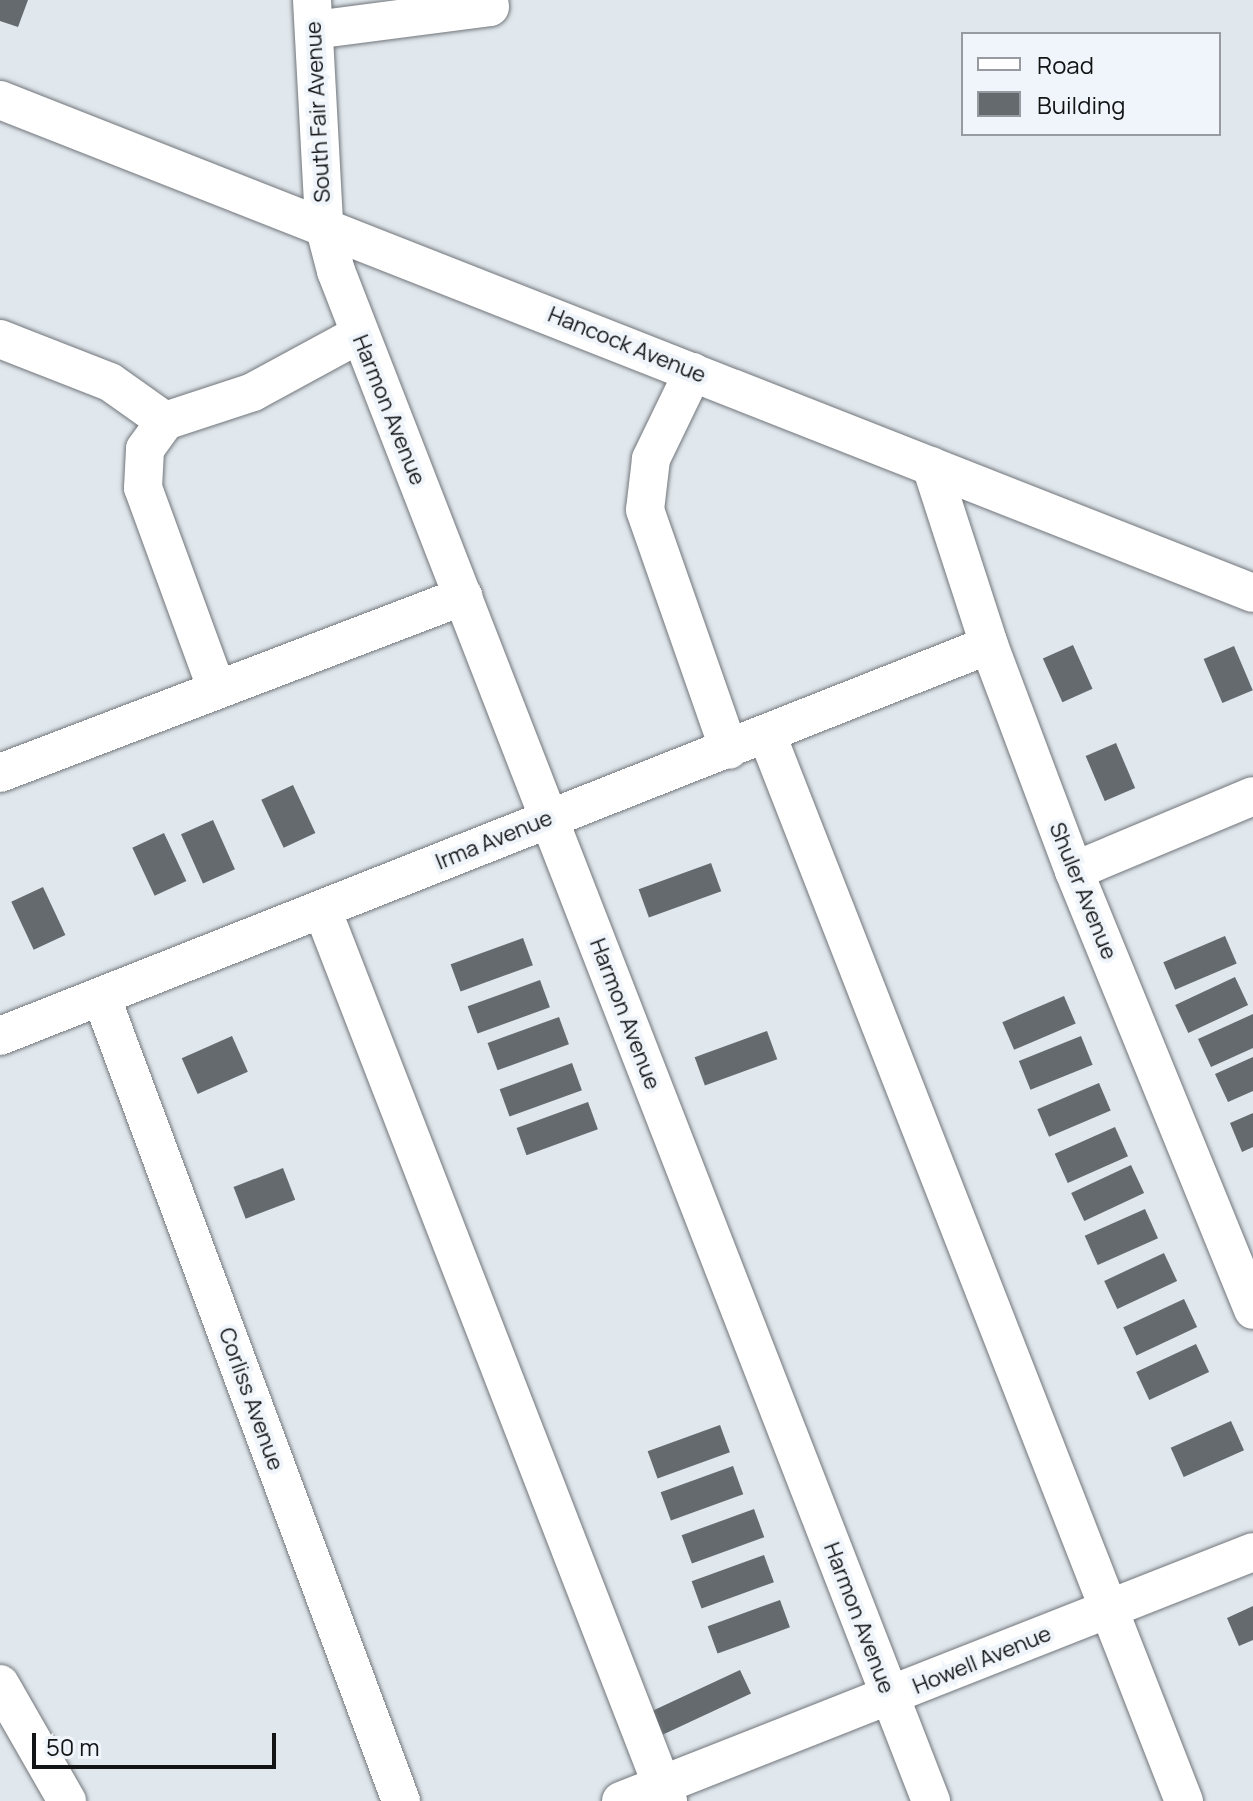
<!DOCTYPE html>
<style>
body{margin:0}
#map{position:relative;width:1253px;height:1801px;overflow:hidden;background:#e1e8ed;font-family:Manrope,sans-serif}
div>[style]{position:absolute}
.building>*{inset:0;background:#646a6e;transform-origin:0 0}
.roads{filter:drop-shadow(0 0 2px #71767b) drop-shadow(0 0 2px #71767b)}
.minor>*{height:38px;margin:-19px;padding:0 19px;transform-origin:19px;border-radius:19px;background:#fff}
span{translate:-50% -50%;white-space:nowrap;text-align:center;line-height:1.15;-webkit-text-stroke:8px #eff5fa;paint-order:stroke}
.street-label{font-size:22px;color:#121416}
.legend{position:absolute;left:961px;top:32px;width:260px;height:104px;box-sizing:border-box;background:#eff5fa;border:2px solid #979b9f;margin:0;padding:10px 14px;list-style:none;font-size:24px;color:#121416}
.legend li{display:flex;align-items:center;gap:16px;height:40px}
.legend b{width:40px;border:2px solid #979b9f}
.scale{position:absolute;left:32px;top:1733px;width:244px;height:36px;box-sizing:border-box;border:4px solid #121416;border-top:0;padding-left:10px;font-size:24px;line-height:28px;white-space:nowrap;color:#121416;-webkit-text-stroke:6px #eff5fa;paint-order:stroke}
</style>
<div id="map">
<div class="building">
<i style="clip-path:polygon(0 0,28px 0,18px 27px,0 21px)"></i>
<i style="left:1073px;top:645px;width:48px;height:33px;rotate:66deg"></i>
<i style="left:1234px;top:646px;width:48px;height:33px;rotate:67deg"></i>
<i style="left:1116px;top:743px;width:49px;height:33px;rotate:67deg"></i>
<i style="left:293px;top:785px;width:53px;height:35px;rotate:65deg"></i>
<i style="left:213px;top:820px;width:54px;height:35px;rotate:66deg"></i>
<i style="left:164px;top:833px;width:53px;height:35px;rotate:65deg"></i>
<i style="left:711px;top:863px;width:30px;height:77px;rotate:70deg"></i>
<i style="left:43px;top:887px;width:53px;height:35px;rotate:65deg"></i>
<i style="left:1225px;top:936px;width:30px;height:67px;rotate:67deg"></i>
<i style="left:523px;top:938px;width:29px;height:77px;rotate:70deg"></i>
<i style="left:1235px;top:977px;width:31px;height:66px;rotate:65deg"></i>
<i style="left:540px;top:980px;width:29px;height:77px;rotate:70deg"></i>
<i style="left:1064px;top:996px;width:30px;height:67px;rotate:67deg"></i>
<i style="clip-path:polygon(1253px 1014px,1253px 1048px,1211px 1067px,1198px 1039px)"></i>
<i style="left:559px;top:1017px;width:29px;height:76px;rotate:70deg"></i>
<i style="left:767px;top:1031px;width:30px;height:77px;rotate:70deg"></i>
<i style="left:232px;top:1036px;width:39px;height:55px;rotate:66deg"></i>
<i style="left:1081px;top:1036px;width:31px;height:67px;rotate:68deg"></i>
<i style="clip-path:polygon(1253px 1057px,1253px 1091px,1228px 1102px,1215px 1074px)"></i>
<i style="left:572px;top:1063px;width:29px;height:77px;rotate:70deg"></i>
<i style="left:1099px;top:1083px;width:30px;height:67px;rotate:67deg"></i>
<i style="left:588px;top:1102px;width:29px;height:76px;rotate:70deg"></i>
<i style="clip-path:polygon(1253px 1113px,1253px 1147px,1242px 1152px,1230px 1123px)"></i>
<i style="left:1115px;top:1127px;width:32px;height:66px;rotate:66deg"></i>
<i style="left:1131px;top:1165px;width:31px;height:66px;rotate:65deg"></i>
<i style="left:283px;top:1168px;width:34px;height:53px;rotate:69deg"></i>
<i style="left:1145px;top:1209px;width:32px;height:66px;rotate:66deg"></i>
<i style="left:1164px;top:1253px;width:31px;height:66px;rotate:65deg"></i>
<i style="left:1184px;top:1299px;width:31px;height:67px;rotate:65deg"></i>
<i style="left:1196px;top:1344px;width:31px;height:66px;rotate:65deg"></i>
<i style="left:1231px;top:1421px;width:32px;height:66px;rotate:66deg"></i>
<i style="left:720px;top:1425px;width:29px;height:77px;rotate:70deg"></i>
<i style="left:733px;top:1466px;width:30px;height:77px;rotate:70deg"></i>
<i style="left:754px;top:1509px;width:30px;height:77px;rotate:70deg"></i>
<i style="left:764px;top:1555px;width:29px;height:77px;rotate:70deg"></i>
<i style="left:780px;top:1600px;width:29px;height:77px;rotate:70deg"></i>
<i style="clip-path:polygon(1253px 1606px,1253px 1640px,1239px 1646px,1227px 1618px)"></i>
<i style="left:740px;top:1670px;width:26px;height:97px;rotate:65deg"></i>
</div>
<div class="roads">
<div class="minor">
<i style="left:312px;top:0;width:225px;rotate:86.9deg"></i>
<i style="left:324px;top:225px;width:48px;rotate:75.4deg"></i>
<i style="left:336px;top:271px;width:1642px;rotate:68.75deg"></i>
<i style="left:314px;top:30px;width:177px;rotate:-7.4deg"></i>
<i style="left:490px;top:7px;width:7px;rotate:-98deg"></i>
<i style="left:0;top:100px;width:1346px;rotate:21.48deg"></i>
<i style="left:0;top:339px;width:118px;rotate:21.4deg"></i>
<i style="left:110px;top:382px;width:67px;rotate:35.3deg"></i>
<i style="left:693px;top:372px;width:97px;rotate:115.8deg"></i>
<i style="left:651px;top:459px;width:51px;rotate:96.7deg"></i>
<i style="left:645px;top:510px;width:254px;rotate:70.7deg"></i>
<i style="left:931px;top:466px;width:188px;rotate:72deg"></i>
<i style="left:989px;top:645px;width:241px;rotate:69.4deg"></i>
<i style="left:1074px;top:871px;width:474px;rotate:67.8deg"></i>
<i style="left:217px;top:690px;width:215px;rotate:-110.1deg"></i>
<i style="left:143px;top:488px;width:39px;rotate:-87deg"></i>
<i style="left:145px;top:449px;width:34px;rotate:-54deg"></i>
<i style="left:165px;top:421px;width:93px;rotate:-18.2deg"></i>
<i style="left:253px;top:392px;width:119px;rotate:-28.5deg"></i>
<i style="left:767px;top:735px;width:1145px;rotate:68.64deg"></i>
<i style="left:0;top:773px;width:496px;rotate:-20.9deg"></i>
<i style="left:1074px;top:871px;width:194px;rotate:-22.7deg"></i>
<i style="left:322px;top:909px;width:957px;rotate:68.8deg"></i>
<i style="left:101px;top:996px;width:859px;rotate:69.56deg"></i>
<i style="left:0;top:1036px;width:1063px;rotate:-21.57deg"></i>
<i style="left:0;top:1684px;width:135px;rotate:60.2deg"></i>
<i style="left:621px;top:1801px;width:679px;rotate:-21.5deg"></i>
</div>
</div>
<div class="street-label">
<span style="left:318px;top:112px;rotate:-93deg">South Fair Avenue</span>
<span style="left:627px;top:345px;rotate:22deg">Hancock Avenue</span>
<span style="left:389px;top:410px;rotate:68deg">Harmon Avenue</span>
<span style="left:494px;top:840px;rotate:-22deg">Irma Avenue</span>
<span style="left:1083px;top:891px;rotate:68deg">Shuler Avenue</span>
<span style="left:625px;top:1014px;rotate:69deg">Harmon Avenue</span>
<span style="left:251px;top:1399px;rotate:70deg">Corliss Avenue</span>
<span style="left:859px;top:1618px;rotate:69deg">Harmon Avenue</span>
<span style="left:982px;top:1660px;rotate:-22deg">Howell Avenue</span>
</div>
<ul class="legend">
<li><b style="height:10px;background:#fff"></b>Road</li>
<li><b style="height:22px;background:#646a6e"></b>Building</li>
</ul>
<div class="scale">50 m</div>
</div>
